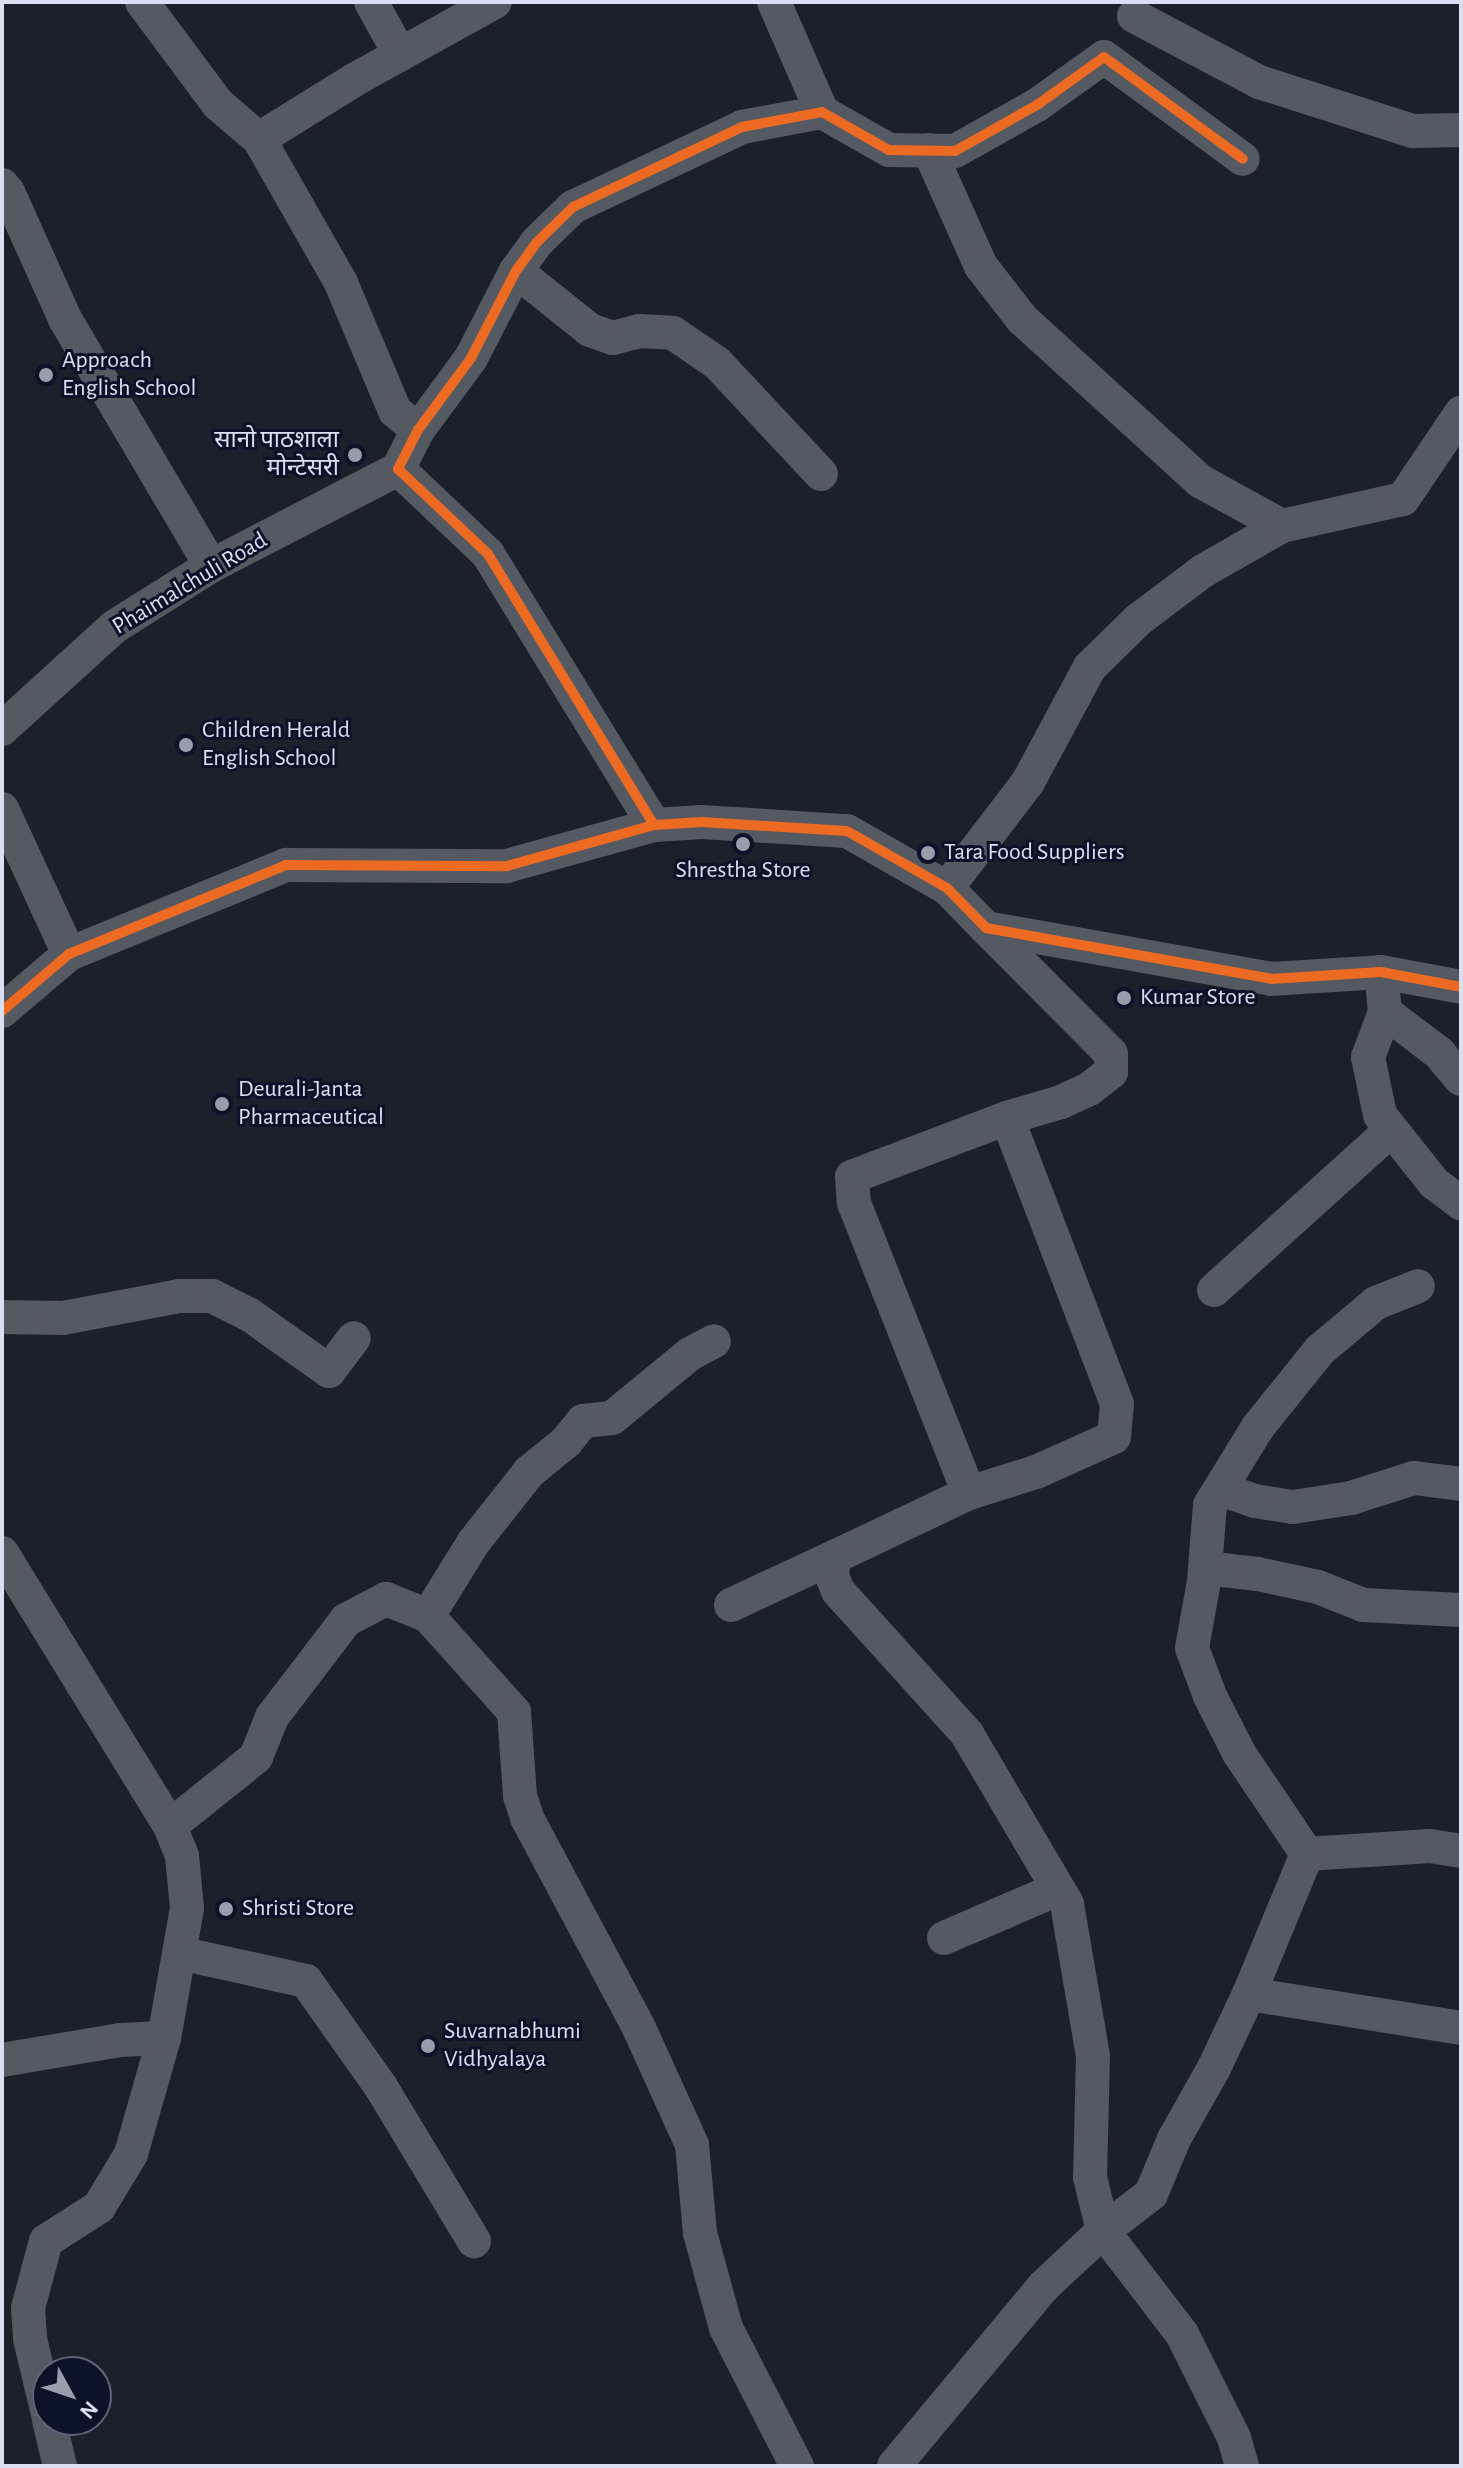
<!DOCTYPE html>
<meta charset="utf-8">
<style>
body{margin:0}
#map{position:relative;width:1463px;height:2468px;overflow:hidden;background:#1b202b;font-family:"Alegreya Sans","Noto Sans Devanagari",sans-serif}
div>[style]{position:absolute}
.minor>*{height:34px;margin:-17px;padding:0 17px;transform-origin:17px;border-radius:17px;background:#555962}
.cycleway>*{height:10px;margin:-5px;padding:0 5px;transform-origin:5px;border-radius:5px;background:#ed6a23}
.dots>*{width:22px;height:22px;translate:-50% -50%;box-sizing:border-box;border:4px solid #0c1228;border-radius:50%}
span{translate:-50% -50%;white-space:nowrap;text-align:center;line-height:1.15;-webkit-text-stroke:6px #0c1228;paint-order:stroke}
.poi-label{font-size:24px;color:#dae0f0}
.left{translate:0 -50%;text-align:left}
.right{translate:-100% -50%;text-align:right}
.street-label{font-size:24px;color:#dae0f0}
.frame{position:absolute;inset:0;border:4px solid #dae0f0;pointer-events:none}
.north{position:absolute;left:32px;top:2356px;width:80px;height:80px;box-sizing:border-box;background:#0c1228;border:2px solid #5e6478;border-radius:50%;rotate:130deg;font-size:22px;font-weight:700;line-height:32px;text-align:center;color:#dae0f0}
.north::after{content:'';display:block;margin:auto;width:28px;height:36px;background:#979dab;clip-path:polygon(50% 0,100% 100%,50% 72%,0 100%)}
</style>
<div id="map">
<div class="minor">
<i style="left:142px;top:2px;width:127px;rotate:53.3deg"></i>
<i style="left:218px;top:104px;width:54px;rotate:40.5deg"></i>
<i style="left:259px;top:139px;width:166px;rotate:60.3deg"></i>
<i style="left:341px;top:283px;width:139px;rotate:67.1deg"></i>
<i style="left:395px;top:411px;width:30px;rotate:40deg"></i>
<i style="left:371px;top:2px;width:60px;rotate:60.9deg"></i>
<i style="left:774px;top:2px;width:120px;rotate:66.4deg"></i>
<i style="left:1134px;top:16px;width:141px;rotate:27.8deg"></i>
<i style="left:1259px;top:82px;width:162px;rotate:17.7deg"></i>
<i style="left:1413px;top:131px;width:48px;rotate:-1.2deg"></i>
<i style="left:259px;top:139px;width:112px;rotate:-31.8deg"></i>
<i style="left:354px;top:80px;width:161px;rotate:-29deg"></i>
<i style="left:929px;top:150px;width:127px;rotate:65.9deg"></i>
<i style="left:981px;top:266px;width:67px;rotate:52.3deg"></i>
<i style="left:1022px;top:319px;width:241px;rotate:42.3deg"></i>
<i style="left:1200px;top:481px;width:94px;rotate:28.8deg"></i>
<i style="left:2px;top:185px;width:9px;rotate:49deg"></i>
<i style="left:8px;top:192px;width:139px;rotate:65.8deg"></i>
<i style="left:65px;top:319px;width:287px;rotate:59.4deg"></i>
<i style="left:516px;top:271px;width:95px;rotate:38.6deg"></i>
<i style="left:590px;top:330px;width:24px;rotate:19deg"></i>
<i style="left:613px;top:338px;width:27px;rotate:-15deg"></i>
<i style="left:639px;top:331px;width:34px;rotate:3deg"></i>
<i style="left:673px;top:333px;width:53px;rotate:34.3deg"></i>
<i style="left:717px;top:363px;width:152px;rotate:46.9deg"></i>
<i style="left:2px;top:729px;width:151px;rotate:-42.3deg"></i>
<i style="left:114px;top:627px;width:115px;rotate:-32.2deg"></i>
<i style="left:211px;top:566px;width:211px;rotate:-27.4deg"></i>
<i style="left:2px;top:809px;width:160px;rotate:65.2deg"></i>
<i style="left:654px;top:825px;width:318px;rotate:-121.5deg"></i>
<i style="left:488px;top:554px;width:124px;rotate:-136.6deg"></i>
<i style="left:398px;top:469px;width:44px;rotate:-62.9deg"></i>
<i style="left:418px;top:430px;width:89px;rotate:-53.6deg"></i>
<i style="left:471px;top:358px;width:98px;rotate:-62.7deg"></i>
<i style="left:516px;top:271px;width:34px;rotate:-54deg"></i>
<i style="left:536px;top:243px;width:52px;rotate:-44.2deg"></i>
<i style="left:573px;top:207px;width:187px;rotate:-25.3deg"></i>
<i style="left:742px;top:127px;width:81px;rotate:-10.6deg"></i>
<i style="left:822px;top:112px;width:77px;rotate:29.6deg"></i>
<i style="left:889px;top:150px;width:66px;rotate:0.9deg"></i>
<i style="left:955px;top:151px;width:94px;rotate:-29.3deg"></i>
<i style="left:1037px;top:105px;width:82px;rotate:-35.6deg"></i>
<i style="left:1104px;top:57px;width:172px;rotate:36.3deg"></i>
<i style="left:947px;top:888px;width:133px;rotate:-52.6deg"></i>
<i style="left:1028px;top:782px;width:131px;rotate:-61.7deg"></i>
<i style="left:1090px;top:667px;width:67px;rotate:-44.4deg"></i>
<i style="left:1138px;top:620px;width:81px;rotate:-37deg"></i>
<i style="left:1203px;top:571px;width:91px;rotate:-29.7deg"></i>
<i style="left:1282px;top:526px;width:124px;rotate:-12.6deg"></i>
<i style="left:1403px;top:499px;width:104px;rotate:-56deg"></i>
<i style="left:986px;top:928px;width:177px;rotate:45.2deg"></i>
<i style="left:1111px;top:1054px;width:18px;rotate:90deg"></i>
<i style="left:1111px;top:1072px;width:28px;rotate:142deg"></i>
<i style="left:1089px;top:1089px;width:31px;rotate:155deg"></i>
<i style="left:1061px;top:1102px;width:56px;rotate:163.5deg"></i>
<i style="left:1007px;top:1118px;width:166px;rotate:159.2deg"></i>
<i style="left:852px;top:1177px;width:26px;rotate:86deg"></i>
<i style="left:854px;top:1203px;width:312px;rotate:68.4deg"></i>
<i style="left:969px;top:1493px;width:70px;rotate:-17.4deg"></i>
<i style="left:1036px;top:1472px;width:85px;rotate:-24.2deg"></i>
<i style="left:1114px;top:1437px;width:33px;rotate:-85deg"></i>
<i style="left:1117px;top:1404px;width:306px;rotate:-111deg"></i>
<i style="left:1381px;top:972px;width:40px;rotate:84.3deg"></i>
<i style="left:1385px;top:1012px;width:48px;rotate:110.7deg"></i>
<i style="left:1368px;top:1057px;width:59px;rotate:78.3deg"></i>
<i style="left:1380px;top:1115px;width:87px;rotate:51.5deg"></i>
<i style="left:1434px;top:1183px;width:34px;rotate:37deg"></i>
<i style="left:2px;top:1011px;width:88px;rotate:-40.4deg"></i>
<i style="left:69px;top:954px;width:235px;rotate:-22.3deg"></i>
<i style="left:286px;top:865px;width:221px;rotate:0.3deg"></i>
<i style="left:507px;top:866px;width:153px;rotate:-15.6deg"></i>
<i style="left:654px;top:825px;width:48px;rotate:-3.6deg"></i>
<i style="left:702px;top:822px;width:145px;rotate:3.6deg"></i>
<i style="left:847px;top:831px;width:115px;rotate:29.7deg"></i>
<i style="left:947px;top:888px;width:56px;rotate:45.7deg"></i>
<i style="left:986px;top:928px;width:290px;rotate:10.1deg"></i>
<i style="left:1271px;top:979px;width:110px;rotate:-3.6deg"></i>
<i style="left:1381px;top:972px;width:81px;rotate:10.6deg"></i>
<i style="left:1385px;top:1012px;width:68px;rotate:37.2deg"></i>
<i style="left:1439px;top:1053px;width:34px;rotate:50deg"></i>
<i style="left:1214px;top:1290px;width:239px;rotate:-42.1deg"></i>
<i style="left:2px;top:1317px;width:61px;rotate:0.9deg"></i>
<i style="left:63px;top:1318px;width:118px;rotate:-10.7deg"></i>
<i style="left:179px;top:1296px;width:33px"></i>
<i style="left:212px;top:1296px;width:42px;rotate:26.6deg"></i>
<i style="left:250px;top:1315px;width:97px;rotate:35.3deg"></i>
<i style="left:329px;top:1371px;width:41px;rotate:-52.9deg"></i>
<i style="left:1220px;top:1489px;width:37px;rotate:19deg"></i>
<i style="left:1255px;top:1501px;width:38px;rotate:9deg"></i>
<i style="left:1293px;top:1507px;width:59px;rotate:-8.8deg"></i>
<i style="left:1351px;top:1498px;width:66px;rotate:-17.6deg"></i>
<i style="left:1414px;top:1478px;width:47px;rotate:7.3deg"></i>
<i style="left:969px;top:1493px;width:149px;rotate:154.6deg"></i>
<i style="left:834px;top:1557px;width:19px;rotate:96deg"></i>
<i style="left:832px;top:1576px;width:16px;rotate:68deg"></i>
<i style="left:838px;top:1591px;width:193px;rotate:47.9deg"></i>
<i style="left:967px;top:1734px;width:197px;rotate:59.5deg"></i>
<i style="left:1067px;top:1904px;width:154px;rotate:80.3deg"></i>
<i style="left:1093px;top:2056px;width:121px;rotate:91.4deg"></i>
<i style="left:1090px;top:2177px;width:56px;rotate:76.5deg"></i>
<i style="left:1103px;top:2231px;width:130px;rotate:52.5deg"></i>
<i style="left:1182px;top:2334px;width:116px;rotate:63.4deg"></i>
<i style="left:1234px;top:2438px;width:29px;rotate:74deg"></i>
<i style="left:2px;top:1553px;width:321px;rotate:58.4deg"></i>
<i style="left:170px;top:1826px;width:32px;rotate:68deg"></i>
<i style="left:182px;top:1856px;width:52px;rotate:84.5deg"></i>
<i style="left:187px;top:1908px;width:132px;rotate:100deg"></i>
<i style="left:164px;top:2038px;width:121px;rotate:105.9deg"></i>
<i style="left:131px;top:2154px;width:62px;rotate:121.1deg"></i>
<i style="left:99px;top:2207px;width:63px;rotate:147.3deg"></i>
<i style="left:46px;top:2241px;width:69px;rotate:105deg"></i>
<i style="left:28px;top:2308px;width:31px;rotate:86deg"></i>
<i style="left:30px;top:2339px;width:77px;rotate:76.5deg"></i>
<i style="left:1205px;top:1568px;width:53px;rotate:6.5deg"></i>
<i style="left:1258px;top:1574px;width:61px;rotate:12.2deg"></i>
<i style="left:1318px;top:1587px;width:48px;rotate:21.8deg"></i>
<i style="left:1363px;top:1605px;width:98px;rotate:2.9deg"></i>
<i style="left:731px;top:1605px;width:114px;rotate:-25deg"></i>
<i style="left:428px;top:1616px;width:86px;rotate:-58.3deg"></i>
<i style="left:473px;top:1543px;width:90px;rotate:-51.7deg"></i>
<i style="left:529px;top:1472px;width:48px;rotate:-39deg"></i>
<i style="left:566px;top:1442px;width:27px;rotate:-51deg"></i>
<i style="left:583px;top:1421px;width:29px;rotate:-6deg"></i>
<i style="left:612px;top:1418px;width:101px;rotate:-39.4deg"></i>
<i style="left:690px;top:1354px;width:27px;rotate:-28deg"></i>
<i style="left:170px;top:1826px;width:110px;rotate:-38.7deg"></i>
<i style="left:256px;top:1757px;width:43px;rotate:-68.2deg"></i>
<i style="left:272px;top:1717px;width:122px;rotate:-52.7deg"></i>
<i style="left:346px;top:1620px;width:45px;rotate:-27.7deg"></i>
<i style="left:386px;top:1599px;width:45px;rotate:22deg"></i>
<i style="left:428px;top:1616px;width:129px;rotate:48.1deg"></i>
<i style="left:514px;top:1712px;width:84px;rotate:85.9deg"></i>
<i style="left:520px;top:1796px;width:23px;rotate:72deg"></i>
<i style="left:527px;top:1818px;width:238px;rotate:61.9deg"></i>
<i style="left:639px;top:2028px;width:128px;rotate:65.6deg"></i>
<i style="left:692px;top:2145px;width:88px;rotate:84.8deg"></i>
<i style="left:700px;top:2233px;width:98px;rotate:74.7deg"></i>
<i style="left:726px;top:2328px;width:155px;rotate:62.8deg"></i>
<i style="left:1307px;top:1854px;width:123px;rotate:-3.7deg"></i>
<i style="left:1430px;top:1846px;width:31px;rotate:9deg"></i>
<i style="left:944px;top:1938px;width:124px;rotate:-23.3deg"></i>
<i style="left:179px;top:1953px;width:130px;rotate:12.4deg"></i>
<i style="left:306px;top:1981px;width:130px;rotate:54.7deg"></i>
<i style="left:381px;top:2087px;width:180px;rotate:58.9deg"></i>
<i style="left:1249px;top:1994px;width:152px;rotate:-67.5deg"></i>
<i style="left:1307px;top:1854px;width:122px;rotate:-124deg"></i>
<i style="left:1239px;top:1753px;width:64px;rotate:-117deg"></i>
<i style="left:1210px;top:1696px;width:51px;rotate:-110.6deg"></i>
<i style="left:1192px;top:1648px;width:68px;rotate:-79.8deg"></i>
<i style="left:1204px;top:1581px;width:76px;rotate:-85.5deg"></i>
<i style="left:1210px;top:1505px;width:92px;rotate:-58.4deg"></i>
<i style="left:1258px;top:1427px;width:99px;rotate:-51.2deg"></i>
<i style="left:1320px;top:1350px;width:73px;rotate:-40deg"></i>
<i style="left:1376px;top:1303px;width:45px;rotate:-22deg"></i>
<i style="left:2px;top:2060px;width:120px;rotate:-9.6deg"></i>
<i style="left:120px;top:2040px;width:44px;rotate:-2.6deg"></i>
<i style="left:49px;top:2420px;width:47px;rotate:76.6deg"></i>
<i style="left:894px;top:2466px;width:234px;rotate:-50.2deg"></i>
<i style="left:1044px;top:2286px;width:81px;rotate:-43deg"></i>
<i style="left:1103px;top:2231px;width:61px;rotate:-37.6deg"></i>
<i style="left:1151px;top:2194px;width:60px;rotate:-67.3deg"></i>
<i style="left:1174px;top:2139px;width:81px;rotate:-60.6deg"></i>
<i style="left:1214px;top:2068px;width:82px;rotate:-64.7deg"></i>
<i style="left:1249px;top:1994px;width:215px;rotate:9.1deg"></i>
</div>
<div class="cycleway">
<i style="left:654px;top:825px;width:318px;rotate:-121.5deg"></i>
<i style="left:488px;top:554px;width:124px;rotate:-136.6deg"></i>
<i style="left:398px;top:469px;width:44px;rotate:-62.9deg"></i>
<i style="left:418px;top:430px;width:89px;rotate:-53.6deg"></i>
<i style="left:471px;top:358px;width:98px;rotate:-62.7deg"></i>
<i style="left:516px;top:271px;width:34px;rotate:-54deg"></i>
<i style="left:536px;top:243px;width:52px;rotate:-44.2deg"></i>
<i style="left:573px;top:207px;width:187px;rotate:-25.3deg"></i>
<i style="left:742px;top:127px;width:81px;rotate:-10.6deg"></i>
<i style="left:822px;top:112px;width:77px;rotate:29.6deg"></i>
<i style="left:889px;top:150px;width:66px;rotate:0.9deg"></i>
<i style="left:955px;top:151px;width:94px;rotate:-29.3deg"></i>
<i style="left:1037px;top:105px;width:82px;rotate:-35.6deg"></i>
<i style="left:1104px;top:57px;width:172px;rotate:36.3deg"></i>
<i style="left:2px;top:1011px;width:88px;rotate:-40.4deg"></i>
<i style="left:69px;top:954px;width:235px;rotate:-22.3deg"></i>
<i style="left:286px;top:865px;width:221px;rotate:0.3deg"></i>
<i style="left:507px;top:866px;width:153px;rotate:-15.6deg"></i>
<i style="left:654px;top:825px;width:48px;rotate:-3.6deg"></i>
<i style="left:702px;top:822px;width:145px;rotate:3.6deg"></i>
<i style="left:847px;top:831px;width:115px;rotate:29.7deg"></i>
<i style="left:947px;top:888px;width:56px;rotate:45.7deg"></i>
<i style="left:986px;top:928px;width:290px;rotate:10.1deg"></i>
<i style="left:1271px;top:979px;width:110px;rotate:-3.6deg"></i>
<i style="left:1381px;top:972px;width:81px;rotate:10.6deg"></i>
</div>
<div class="dots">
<i style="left:46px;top:375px;background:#979dab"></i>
<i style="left:355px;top:455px;background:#979dab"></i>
<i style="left:186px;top:745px;background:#979dab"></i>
<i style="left:743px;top:844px;background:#979dab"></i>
<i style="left:928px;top:853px;background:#979dab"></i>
<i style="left:1124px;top:998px;background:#979dab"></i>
<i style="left:222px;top:1104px;background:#979dab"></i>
<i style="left:226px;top:1909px;background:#979dab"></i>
<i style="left:428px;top:2046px;background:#979dab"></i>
</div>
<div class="poi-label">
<span class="left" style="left:62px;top:375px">Approach<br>English School</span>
<span class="right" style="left:339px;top:455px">सानो पाठशाला<br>मोन्टेसरी</span>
<span class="left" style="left:202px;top:745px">Children Herald<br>English School</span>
<span class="left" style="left:944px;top:853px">Tara Food Suppliers</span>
<span style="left:743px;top:871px">Shrestha Store</span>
<span class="left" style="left:1140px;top:998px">Kumar Store</span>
<span class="left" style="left:238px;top:1104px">Deurali-Janta<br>Pharmaceutical</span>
<span class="left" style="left:242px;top:1909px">Shristi Store</span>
<span class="left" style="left:444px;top:2046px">Suvarnabhumi<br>Vidhyalaya</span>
</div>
<div class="street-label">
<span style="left:190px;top:584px;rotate:-31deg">Phaimalchuli Road</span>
</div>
<div class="frame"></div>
<div class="north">N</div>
</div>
